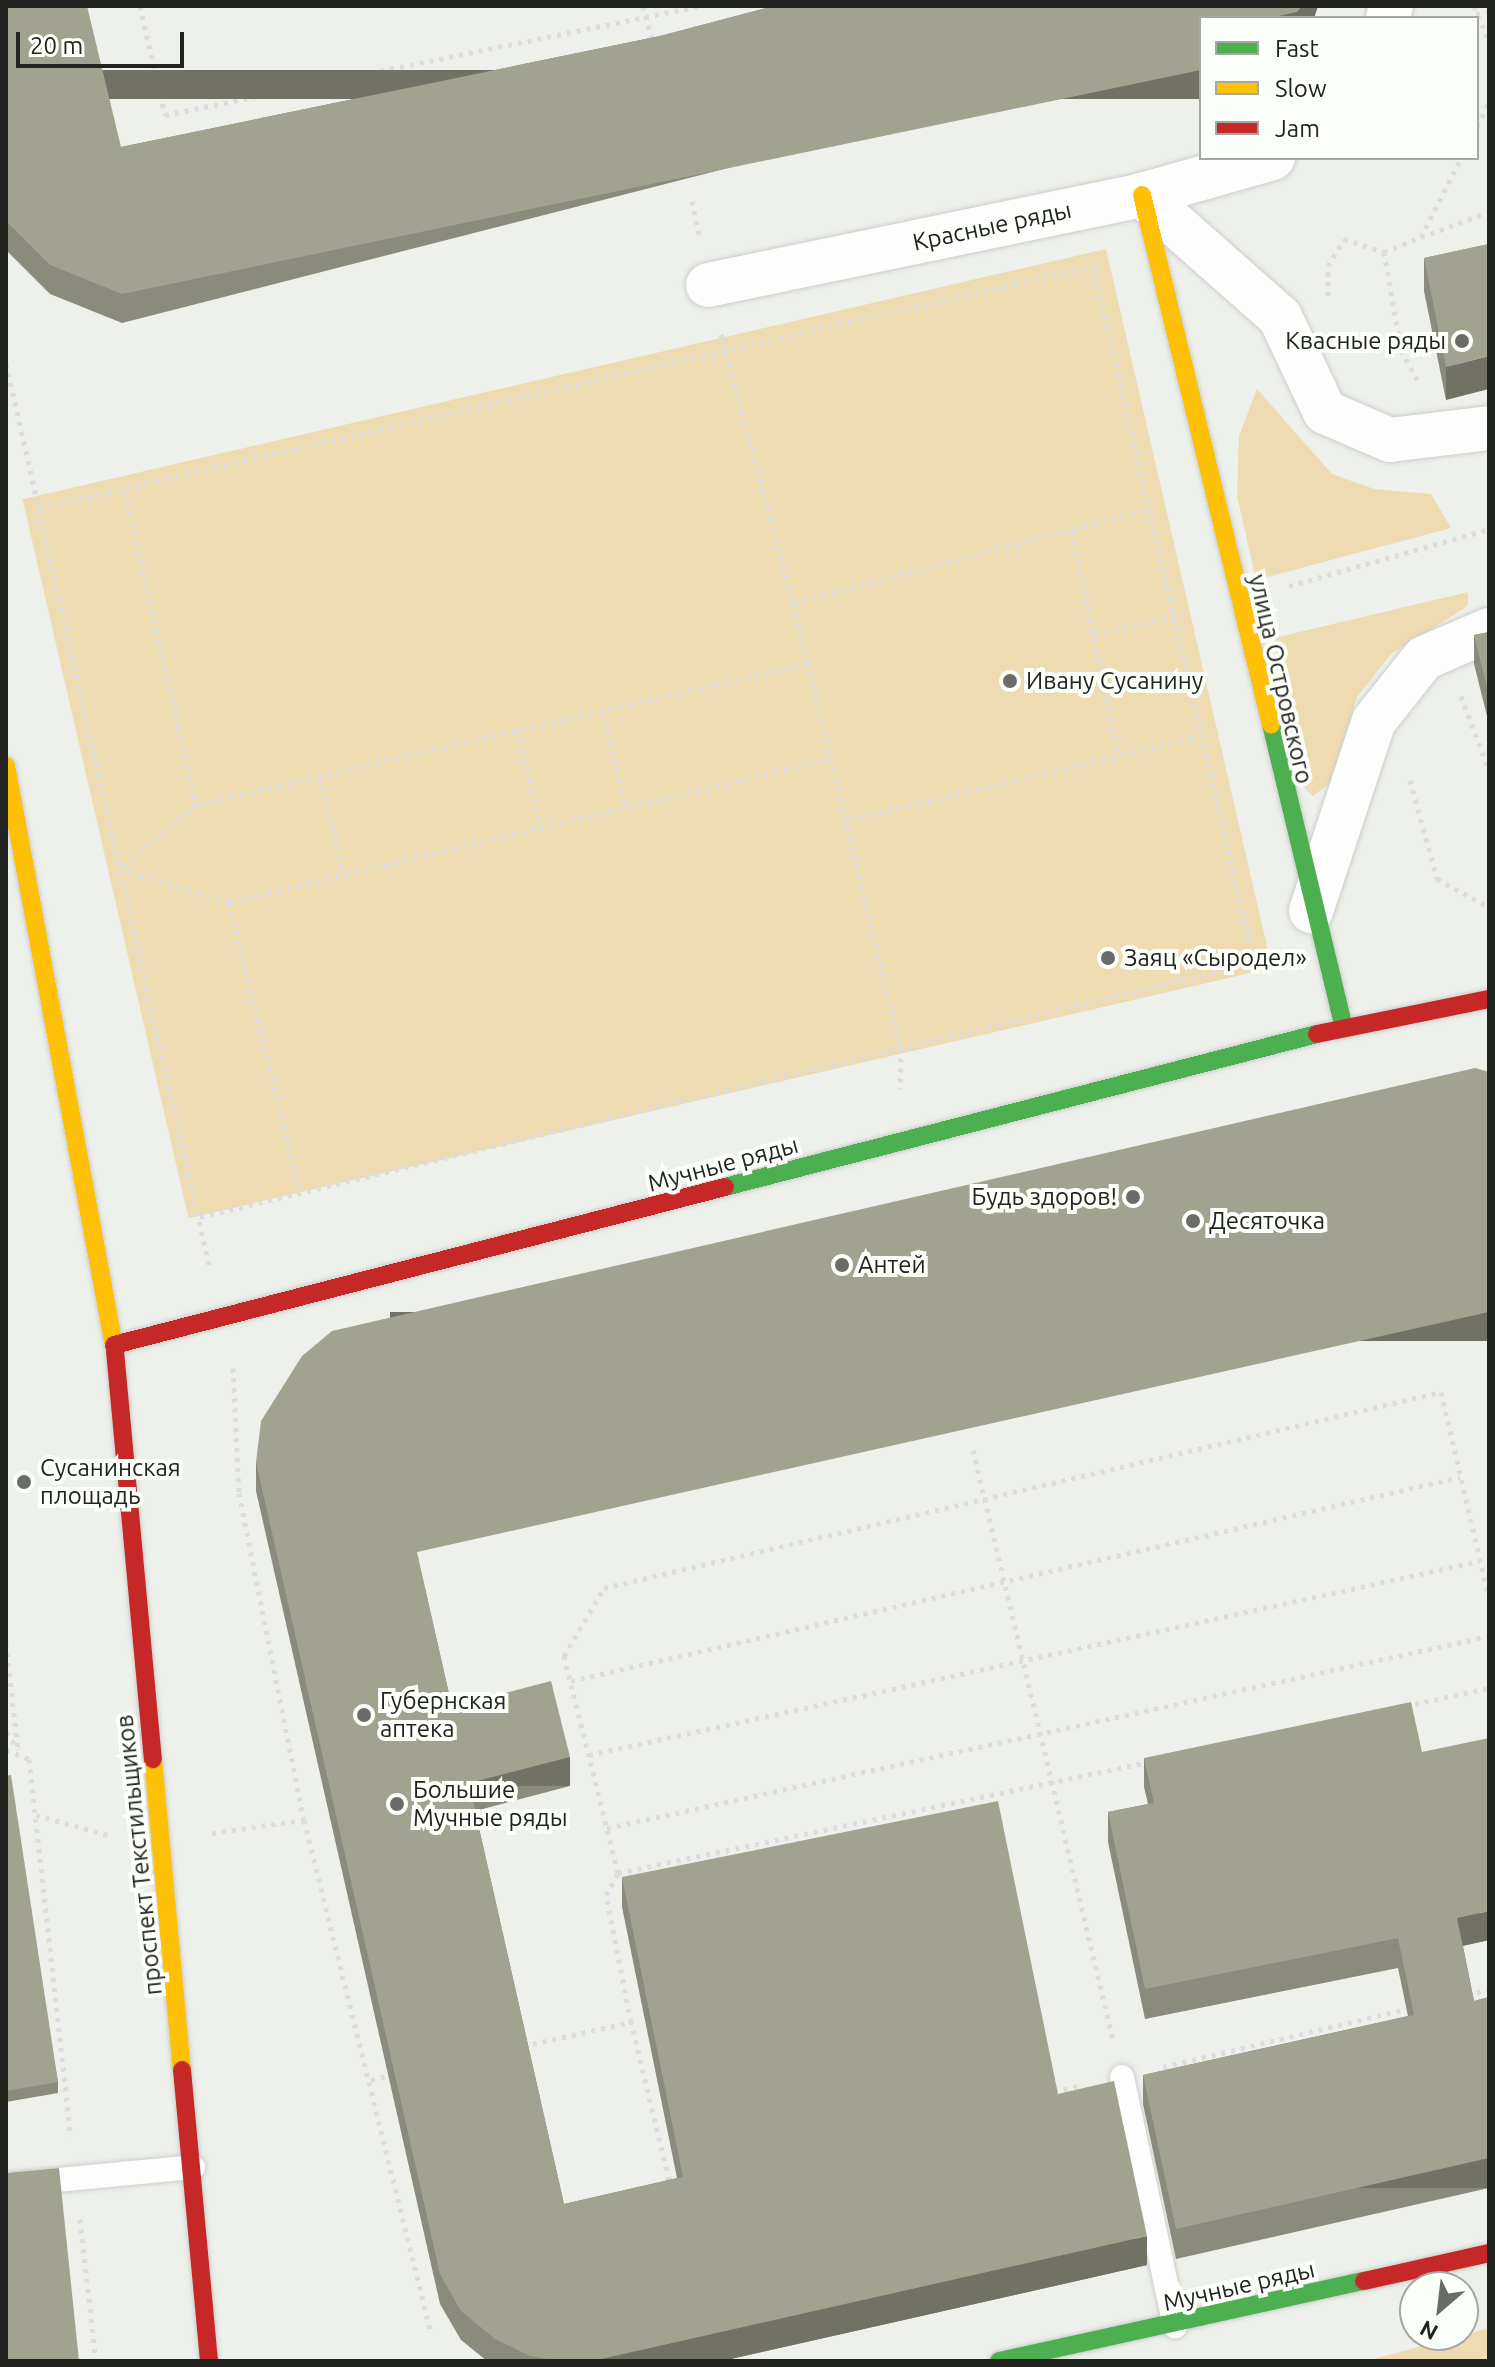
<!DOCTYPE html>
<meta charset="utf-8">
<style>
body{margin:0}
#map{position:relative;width:1495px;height:2367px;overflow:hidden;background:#eef1eb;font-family:Ubuntu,sans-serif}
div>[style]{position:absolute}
.green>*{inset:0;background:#efdbb2;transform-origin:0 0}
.path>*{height:5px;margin-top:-2.5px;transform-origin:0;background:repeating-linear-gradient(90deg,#dcdddc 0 4px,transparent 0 10px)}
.roads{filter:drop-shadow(0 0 2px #cccec9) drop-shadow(0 0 2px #cccec9)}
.lane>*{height:24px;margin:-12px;padding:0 12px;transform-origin:12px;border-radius:12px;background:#fcfdfc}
.street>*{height:44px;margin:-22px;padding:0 22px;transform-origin:22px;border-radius:22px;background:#fcfdfc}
.fast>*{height:18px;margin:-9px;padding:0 9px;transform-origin:9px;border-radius:9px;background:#4caf50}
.slow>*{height:18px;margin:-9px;padding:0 9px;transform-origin:9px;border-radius:9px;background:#ffc107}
.jam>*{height:18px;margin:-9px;padding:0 9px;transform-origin:9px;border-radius:9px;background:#c62828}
.wall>*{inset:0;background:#8b8b7d}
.shaded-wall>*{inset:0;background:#717166;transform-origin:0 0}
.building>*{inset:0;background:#a2a291}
.dots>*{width:22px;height:22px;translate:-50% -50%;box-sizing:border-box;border:4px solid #fdfffb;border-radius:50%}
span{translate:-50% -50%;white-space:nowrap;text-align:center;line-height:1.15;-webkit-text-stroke:8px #fdfffb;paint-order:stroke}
.street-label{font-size:24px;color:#222420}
.poi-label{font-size:24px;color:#222420}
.right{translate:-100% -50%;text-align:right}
.left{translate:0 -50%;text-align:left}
.frame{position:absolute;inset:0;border:8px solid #222420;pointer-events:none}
.legend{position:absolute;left:1199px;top:16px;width:280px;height:144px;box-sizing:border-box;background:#fdfffb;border:2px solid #a5a7a3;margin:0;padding:10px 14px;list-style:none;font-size:24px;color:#222420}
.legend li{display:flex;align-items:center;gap:16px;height:40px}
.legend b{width:40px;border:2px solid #a5a7a3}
.north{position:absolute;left:1399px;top:2271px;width:80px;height:80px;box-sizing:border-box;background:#fdfffb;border:2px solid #a5a7a3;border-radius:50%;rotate:208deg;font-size:22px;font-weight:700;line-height:32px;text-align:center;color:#222420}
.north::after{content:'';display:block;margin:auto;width:28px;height:36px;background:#696c67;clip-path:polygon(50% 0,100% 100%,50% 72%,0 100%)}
.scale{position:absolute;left:16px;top:32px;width:168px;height:36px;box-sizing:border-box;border:4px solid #222420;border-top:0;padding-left:10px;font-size:24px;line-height:28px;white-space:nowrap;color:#222420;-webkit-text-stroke:6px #fdfffb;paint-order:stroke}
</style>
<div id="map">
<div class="green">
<i style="left:1106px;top:249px;width:738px;height:1112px;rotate:77deg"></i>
<i style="clip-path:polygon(1257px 389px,1332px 474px,1374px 489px,1431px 494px,1451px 528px,1256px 580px,1237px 496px,1239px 436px)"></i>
<i style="clip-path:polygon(1468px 592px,1468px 606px,1391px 654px,1357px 697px,1331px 782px,1313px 796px,1298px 782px,1274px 638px)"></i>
<i style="clip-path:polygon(1489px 2328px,1489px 2361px,1366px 2361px)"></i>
</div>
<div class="path">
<i style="left:140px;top:6px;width:112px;rotate:77.1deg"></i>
<i style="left:165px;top:115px;width:545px;rotate:-11.54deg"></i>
<i style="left:643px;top:6px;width:39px;rotate:75deg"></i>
<i style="left:1474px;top:6px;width:39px;rotate:67deg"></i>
<i style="left:1476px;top:14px;width:13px;rotate:-13deg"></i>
<i style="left:1477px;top:126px;width:27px;rotate:-63deg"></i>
<i style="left:692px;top:201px;width:34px;rotate:78deg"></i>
<i style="left:1421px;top:237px;width:72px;rotate:-20.2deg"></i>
<i style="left:1384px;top:252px;width:99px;rotate:80.2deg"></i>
<i style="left:1401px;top:350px;width:39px;rotate:61deg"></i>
<i style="left:1328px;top:296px;width:30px;rotate:-90deg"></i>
<i style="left:1328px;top:266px;width:31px;rotate:-59deg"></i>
<i style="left:1344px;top:239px;width:42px;rotate:18deg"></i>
<i style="left:1384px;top:252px;width:40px;rotate:-22deg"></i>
<i style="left:1421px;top:237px;width:89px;rotate:-63.1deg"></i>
<i style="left:721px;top:334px;width:278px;rotate:75deg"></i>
<i style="left:793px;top:603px;width:368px;rotate:-14.8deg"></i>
<i style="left:6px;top:363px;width:929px;rotate:77.31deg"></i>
<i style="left:125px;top:492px;width:321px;rotate:77.2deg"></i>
<i style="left:39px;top:508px;width:1081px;rotate:-12.93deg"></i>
<i style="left:1093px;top:266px;width:715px;rotate:76.99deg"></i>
<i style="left:1254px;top:963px;width:1085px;rotate:166.46deg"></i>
<i style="left:1072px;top:531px;width:229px;rotate:78.2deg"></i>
<i style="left:1289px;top:586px;width:208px;rotate:-15.9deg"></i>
<i style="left:793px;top:603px;width:458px;rotate:76.4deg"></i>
<i style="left:901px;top:1048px;width:41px;rotate:91.4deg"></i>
<i style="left:1094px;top:634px;width:99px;rotate:-12.8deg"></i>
<i style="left:808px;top:663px;width:628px;rotate:166.94deg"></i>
<i style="left:196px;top:805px;width:100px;rotate:139.5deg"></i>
<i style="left:120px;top:870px;width:114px;rotate:16.4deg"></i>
<i style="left:229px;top:902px;width:619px;rotate:-13.36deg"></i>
<i style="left:1461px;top:696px;width:79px;rotate:69.3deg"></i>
<i style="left:603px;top:711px;width:100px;rotate:76.7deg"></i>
<i style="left:518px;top:730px;width:101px;rotate:76.8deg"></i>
<i style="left:320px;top:777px;width:101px;rotate:76.2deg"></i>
<i style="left:1410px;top:780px;width:103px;rotate:74.7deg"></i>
<i style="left:1437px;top:879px;width:59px;rotate:28.3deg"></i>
<i style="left:849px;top:820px;width:359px;rotate:-13.4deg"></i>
<i style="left:229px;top:902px;width:299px;rotate:76.2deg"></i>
<i style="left:233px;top:1368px;width:125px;rotate:87.3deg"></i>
<i style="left:239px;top:1493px;width:333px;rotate:78.8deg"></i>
<i style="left:304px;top:1820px;width:528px;rotate:76.1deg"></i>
<i style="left:973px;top:1450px;width:606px;rotate:76.65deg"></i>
<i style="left:6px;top:1643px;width:108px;rotate:83.6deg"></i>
<i style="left:571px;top:1681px;width:912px;rotate:-12.92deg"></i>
<i style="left:1405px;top:1706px;width:86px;rotate:-12.1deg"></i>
<i style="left:6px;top:1732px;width:21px;rotate:55deg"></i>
<i style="left:6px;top:1750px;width:25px;rotate:21deg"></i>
<i style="left:29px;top:1759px;width:380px;rotate:83.7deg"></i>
<i style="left:589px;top:1755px;width:912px;rotate:-12.28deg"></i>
<i style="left:36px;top:1815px;width:75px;rotate:15.5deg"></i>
<i style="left:607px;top:1828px;width:903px;rotate:-12.28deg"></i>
<i style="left:212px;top:1833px;width:93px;rotate:-8deg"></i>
<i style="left:618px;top:1873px;width:542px;rotate:-11.81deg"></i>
<i style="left:1467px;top:1995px;width:23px;rotate:-15deg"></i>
<i style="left:523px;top:2046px;width:111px;rotate:-12.5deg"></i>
<i style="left:1163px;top:2067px;width:254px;rotate:-13.4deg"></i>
<i style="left:371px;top:2080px;width:22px;rotate:-13deg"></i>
<i style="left:1054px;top:2092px;width:30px;rotate:-14deg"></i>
<i style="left:682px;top:2177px;width:13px;rotate:167deg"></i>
<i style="left:669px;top:2180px;width:163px;rotate:-103.5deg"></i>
<i style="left:631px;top:2022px;width:129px;rotate:-101.1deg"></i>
<i style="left:606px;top:1895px;width:25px;rotate:-61deg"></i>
<i style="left:618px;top:1873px;width:224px;rotate:-104deg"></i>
<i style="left:564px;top:1656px;width:79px;rotate:-59.5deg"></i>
<i style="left:604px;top:1588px;width:860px;rotate:-13.18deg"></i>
<i style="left:1441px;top:1392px;width:212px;rotate:76.9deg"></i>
<i style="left:80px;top:2219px;width:143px;rotate:83.6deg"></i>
</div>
<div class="roads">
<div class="lane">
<i style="left:1122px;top:2077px;width:255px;rotate:78deg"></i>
<i style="left:6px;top:2185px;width:188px;rotate:-5.5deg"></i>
</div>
<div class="street">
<i style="left:1388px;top:18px;width:12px;rotate:-76deg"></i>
<i style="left:1142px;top:195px;width:184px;rotate:41.5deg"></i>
<i style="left:1280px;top:317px;width:105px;rotate:64.7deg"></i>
<i style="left:1325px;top:412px;width:71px;rotate:23.3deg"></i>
<i style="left:1390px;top:440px;width:100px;rotate:-6.9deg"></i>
<i style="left:708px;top:285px;width:443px;rotate:-11.7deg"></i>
<i style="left:1142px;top:195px;width:136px;rotate:-15.8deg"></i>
<i style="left:1311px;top:911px;width:200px;rotate:-71.7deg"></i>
<i style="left:1374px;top:721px;width:80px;rotate:-51.6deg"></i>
<i style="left:1424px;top:658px;width:71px;rotate:-23.3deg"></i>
</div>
<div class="fast">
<i style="left:1271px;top:724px;width:312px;rotate:76.5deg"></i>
<i style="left:725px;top:1187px;width:611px;rotate:-14.49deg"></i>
<i style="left:999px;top:2361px;width:374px;rotate:-12.4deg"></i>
</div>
<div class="slow">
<i style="left:1142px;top:195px;width:545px;rotate:76.3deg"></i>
<i style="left:6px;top:766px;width:595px;rotate:79.45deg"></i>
<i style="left:153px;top:1759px;width:312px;rotate:84.7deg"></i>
</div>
<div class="jam">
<i style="left:1317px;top:1034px;width:176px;rotate:-11.5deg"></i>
<i style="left:114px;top:1345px;width:631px;rotate:-14.5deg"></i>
<i style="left:115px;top:1351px;width:410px;rotate:84.7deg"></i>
<i style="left:182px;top:2070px;width:292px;rotate:84.7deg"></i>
<i style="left:1364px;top:2281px;width:128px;rotate:-12.6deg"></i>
</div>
</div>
<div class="wall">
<i style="clip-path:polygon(6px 6px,121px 147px,660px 36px,774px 6px,1318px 6px,1314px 18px,122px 323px,50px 294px,6px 250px)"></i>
<i style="clip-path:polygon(1489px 244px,1446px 400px,1424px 291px,1424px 258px)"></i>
<i style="clip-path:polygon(1489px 632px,1489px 724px,1474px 664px,1474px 635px)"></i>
<i style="clip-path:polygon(256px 1462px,423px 1580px,452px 1707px,570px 1786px,475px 1811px,564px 2204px,677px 2178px,622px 1907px,622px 1877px,1058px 2094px,1147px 2265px,722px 2361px,487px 2361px,461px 2340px,440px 2304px,256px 1491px)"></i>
<i style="clip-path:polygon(1422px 1752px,1489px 1940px,1463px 1946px,1474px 2001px,1489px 1997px,1489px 2188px,1176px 2259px,1143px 2104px,1143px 2075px,1408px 2016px,1398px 1968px,1145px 2019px,1108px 1842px,1108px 1812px,1148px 1804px,1144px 1787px,1144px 1758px)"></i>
<i style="clip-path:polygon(6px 1776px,58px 2082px,58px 2093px,6px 2102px)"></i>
</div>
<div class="shaded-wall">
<i style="clip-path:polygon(1302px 6px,1318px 6px,1314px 18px,1273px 18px)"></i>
<i style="left:1201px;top:70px;width:29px;height:1102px;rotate:90deg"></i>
<i style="clip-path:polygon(1489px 356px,1489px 389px,1446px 400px,1446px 367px)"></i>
<i style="left:1489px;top:1312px;width:29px;height:1099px;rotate:90deg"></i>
<i style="left:570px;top:1757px;width:29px;height:104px;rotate:90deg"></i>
<i style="clip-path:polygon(1489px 1911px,1489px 1940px,1457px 1947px,1457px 1918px)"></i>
<i style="left:1489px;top:2158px;width:30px;height:321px;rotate:90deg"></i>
<i style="clip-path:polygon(1147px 2236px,1147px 2265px,722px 2361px,592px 2361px)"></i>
</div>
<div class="building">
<i style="clip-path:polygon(6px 6px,87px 6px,121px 147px,660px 36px,774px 6px,1302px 6px,1297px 12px,1273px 17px,1273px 18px,1201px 18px,1201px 70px,122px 294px,50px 265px,6px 221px)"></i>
<i style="clip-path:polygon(1489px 244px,1489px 356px,1446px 367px,1424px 258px)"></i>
<i style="clip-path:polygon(1489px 632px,1489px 695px,1474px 635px)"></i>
<i style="clip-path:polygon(1475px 1068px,1489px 1072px,1489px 1312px,417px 1552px,452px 1707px,551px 1681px,570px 1757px,469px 1783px,564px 2204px,683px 2177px,622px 1877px,998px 1801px,1058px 2094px,1114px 2081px,1147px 2236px,592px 2361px,559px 2361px,530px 2356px,495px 2339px,461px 2311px,440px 2274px,256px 1462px,261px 1421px,302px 1356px,332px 1331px)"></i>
<i style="clip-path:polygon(1411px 1702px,1422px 1752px,1489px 1738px,1489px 1911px,1457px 1918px,1474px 2001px,1489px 1997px,1489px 2158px,1176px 2229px,1143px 2075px,1414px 2015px,1398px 1938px,1145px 1989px,1108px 1812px,1154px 1803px,1144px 1758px)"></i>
<i style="clip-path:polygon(11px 1775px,58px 2082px,6px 2091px,6px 1776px)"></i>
<i style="clip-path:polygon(59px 2168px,79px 2361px,6px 2361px,6px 2173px)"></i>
</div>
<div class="dots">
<i style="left:1462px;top:341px;background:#696c67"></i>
<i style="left:1010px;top:681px;background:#696c67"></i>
<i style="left:1108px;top:958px;background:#696c67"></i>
<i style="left:1133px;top:1197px;background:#696c67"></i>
<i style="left:1193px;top:1221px;background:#696c67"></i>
<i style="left:842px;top:1265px;background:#696c67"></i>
<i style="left:24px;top:1482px;background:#696c67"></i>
<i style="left:364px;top:1715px;background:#696c67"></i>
<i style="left:397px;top:1804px;background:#696c67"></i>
</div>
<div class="street-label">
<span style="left:992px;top:226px;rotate:-12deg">Красные ряды</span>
<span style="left:1281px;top:679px;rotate:77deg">улица Островского</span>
<span style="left:723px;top:1164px;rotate:-15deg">Мучные ряды</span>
<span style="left:139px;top:1855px;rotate:-96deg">проспект Текстильщиков</span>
<span style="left:1239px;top:2286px;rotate:-13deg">Мучные ряды</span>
</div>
<div class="poi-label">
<span class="right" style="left:1446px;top:341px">Квасные ряды</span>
<span class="left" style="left:1026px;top:681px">Ивану Сусанину</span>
<span class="left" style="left:1124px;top:958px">Заяц «Сыродел»</span>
<span class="right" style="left:1117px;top:1197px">Будь здоров!</span>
<span class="left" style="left:1209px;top:1221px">Десяточка</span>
<span class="left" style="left:858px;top:1265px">Антей</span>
<span class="left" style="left:40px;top:1482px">Сусанинская<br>площадь</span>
<span class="left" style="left:380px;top:1715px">Губернская<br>аптека</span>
<span class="left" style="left:413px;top:1804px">Большие<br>Мучные ряды</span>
</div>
<div class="frame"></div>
<ul class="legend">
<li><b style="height:10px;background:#4caf50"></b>Fast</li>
<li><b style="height:10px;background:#ffc107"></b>Slow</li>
<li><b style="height:10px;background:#c62828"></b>Jam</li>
</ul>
<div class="north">N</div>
<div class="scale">20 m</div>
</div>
